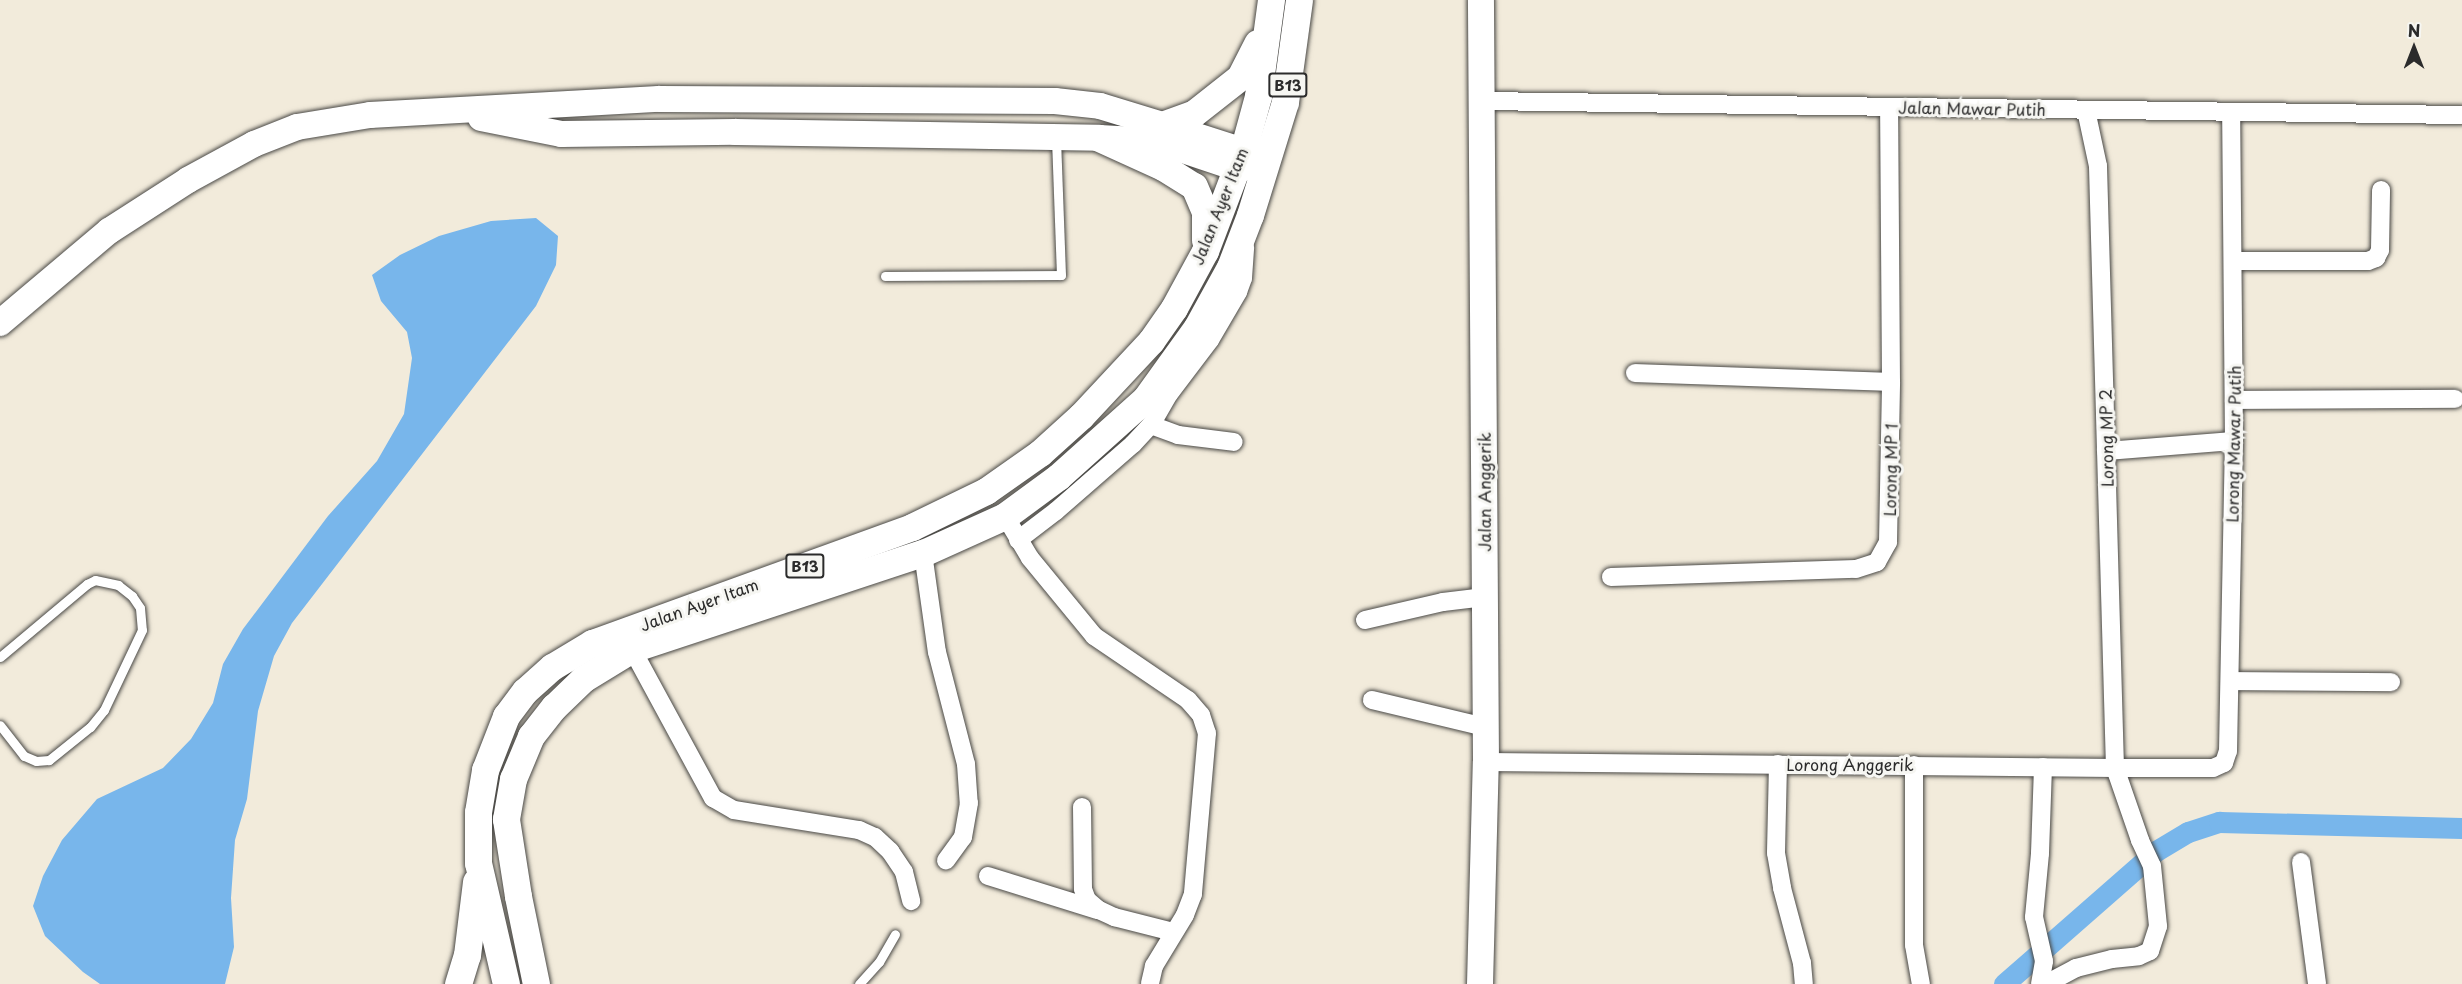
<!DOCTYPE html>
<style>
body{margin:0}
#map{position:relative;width:2462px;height:984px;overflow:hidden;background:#f2ebdb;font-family:"Playpen Sans",sans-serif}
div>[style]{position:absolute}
.water>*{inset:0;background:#78b6eb}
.canal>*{height:21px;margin:-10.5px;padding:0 10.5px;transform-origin:10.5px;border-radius:10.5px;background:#78b6eb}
.roads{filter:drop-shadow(0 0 2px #494845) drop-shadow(0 0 2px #494845)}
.lane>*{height:9px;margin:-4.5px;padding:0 4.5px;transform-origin:4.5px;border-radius:4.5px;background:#fff}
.street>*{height:18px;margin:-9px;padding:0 9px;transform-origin:9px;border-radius:9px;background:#fff}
.secondary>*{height:26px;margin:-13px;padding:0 13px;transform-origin:13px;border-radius:13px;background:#fff}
.primary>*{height:27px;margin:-13.5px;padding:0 13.5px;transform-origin:13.5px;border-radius:13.5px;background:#fff}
span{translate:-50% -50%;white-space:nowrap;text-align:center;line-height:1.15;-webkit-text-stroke:6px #f6f6f2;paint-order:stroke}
.shield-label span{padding:2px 4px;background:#f6f6f2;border:2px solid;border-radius:4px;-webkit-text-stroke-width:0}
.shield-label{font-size:15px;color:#2b2b2b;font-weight:700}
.street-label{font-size:16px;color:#2b2b2b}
.north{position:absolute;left:2384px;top:18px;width:60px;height:60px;-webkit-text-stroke:4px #f6f6f2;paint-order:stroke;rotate:0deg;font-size:16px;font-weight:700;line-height:24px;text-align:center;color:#2b2b2b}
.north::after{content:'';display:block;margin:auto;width:21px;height:27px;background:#2b2b2b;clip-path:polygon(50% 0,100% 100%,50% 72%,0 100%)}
</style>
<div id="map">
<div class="water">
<i style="clip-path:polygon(536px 218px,558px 236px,556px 265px,536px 306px,292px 623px,274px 656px,258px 711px,247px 799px,235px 840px,231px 898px,234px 947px,225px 984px,100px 984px,83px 972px,45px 936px,33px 906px,43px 876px,62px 840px,97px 799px,163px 768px,191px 739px,213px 703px,223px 664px,243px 629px,328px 516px,377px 461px,404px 414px,412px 358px,407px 332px,381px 301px,372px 275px,400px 255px,439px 236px,491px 221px)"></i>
</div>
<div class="canal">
<i style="left:2004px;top:984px;width:202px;rotate:-41.2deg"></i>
<i style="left:2156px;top:851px;width:37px;rotate:-31deg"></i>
<i style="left:2188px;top:832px;width:33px;rotate:-18deg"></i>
<i style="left:2219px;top:822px;width:243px;rotate:1.4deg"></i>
</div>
<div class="roads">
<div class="lane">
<i style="left:885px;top:276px;width:176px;rotate:-0.3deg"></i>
<i style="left:1061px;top:275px;width:135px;rotate:-92.1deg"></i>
<i style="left:0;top:657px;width:114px;rotate:-40deg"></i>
<i style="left:87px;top:584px;width:9px;rotate:-27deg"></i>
<i style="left:95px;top:580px;width:24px;rotate:12deg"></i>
<i style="left:118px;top:585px;width:18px;rotate:38deg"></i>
<i style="left:132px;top:596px;width:14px;rotate:56deg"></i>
<i style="left:140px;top:608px;width:22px;rotate:85deg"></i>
<i style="left:142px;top:630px;width:89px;rotate:115.4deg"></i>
<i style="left:104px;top:710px;width:22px;rotate:129deg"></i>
<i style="left:90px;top:727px;width:53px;rotate:141.2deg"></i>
<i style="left:49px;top:760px;width:13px;rotate:176deg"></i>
<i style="left:36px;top:761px;width:13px;rotate:-157deg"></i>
<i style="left:24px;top:756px;width:39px;rotate:-128deg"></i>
<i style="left:859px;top:984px;width:30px;rotate:-48deg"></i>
<i style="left:879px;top:962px;width:32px;rotate:-60deg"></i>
</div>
<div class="street">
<i style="left:1482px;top:101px;width:980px;rotate:0.82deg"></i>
<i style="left:2233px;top:261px;width:135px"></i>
<i style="left:2368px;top:261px;width:9px;rotate:-21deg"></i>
<i style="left:2376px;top:258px;width:9px;rotate:-63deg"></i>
<i style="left:2380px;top:250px;width:60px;rotate:-89deg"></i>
<i style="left:1635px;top:373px;width:256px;rotate:2deg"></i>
<i style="left:2234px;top:400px;width:221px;rotate:-0.3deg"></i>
<i style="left:1151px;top:425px;width:29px;rotate:20deg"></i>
<i style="left:1178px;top:435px;width:56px;rotate:7.1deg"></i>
<i style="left:2106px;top:451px;width:128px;rotate:-4.5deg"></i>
<i style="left:1005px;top:516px;width:49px;rotate:59.2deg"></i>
<i style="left:1030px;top:558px;width:101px;rotate:50.6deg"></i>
<i style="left:1094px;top:636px;width:114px;rotate:34.2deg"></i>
<i style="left:1188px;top:700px;width:20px;rotate:49deg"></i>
<i style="left:1201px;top:715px;width:19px;rotate:72deg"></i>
<i style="left:1207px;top:733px;width:162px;rotate:95deg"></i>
<i style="left:1193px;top:894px;width:22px;rotate:111deg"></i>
<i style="left:1185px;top:915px;width:60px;rotate:121.3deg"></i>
<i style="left:1154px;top:966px;width:18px;rotate:103deg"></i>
<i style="left:1018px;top:540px;width:48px;rotate:-37.3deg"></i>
<i style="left:1056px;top:511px;width:102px;rotate:-41deg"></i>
<i style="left:1133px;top:444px;width:26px;rotate:-47deg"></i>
<i style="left:1151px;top:425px;width:36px;rotate:-60deg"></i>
<i style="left:1169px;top:394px;width:68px;rotate:-52.8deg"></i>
<i style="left:1210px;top:340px;width:56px;rotate:-59.7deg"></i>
<i style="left:1238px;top:292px;width:15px;rotate:-70deg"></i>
<i style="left:1243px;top:278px;width:31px;rotate:-86deg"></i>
<i style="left:923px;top:553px;width:100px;rotate:82deg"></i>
<i style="left:937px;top:652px;width:116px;rotate:75.5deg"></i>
<i style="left:966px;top:764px;width:39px;rotate:86deg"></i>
<i style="left:969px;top:803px;width:35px;rotate:100deg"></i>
<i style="left:963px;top:837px;width:29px;rotate:126deg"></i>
<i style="left:1611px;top:577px;width:245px;rotate:-1.9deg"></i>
<i style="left:1856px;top:569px;width:22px;rotate:-18deg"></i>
<i style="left:1877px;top:562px;width:23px;rotate:-61deg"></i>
<i style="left:1888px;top:542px;width:160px;rotate:-88.9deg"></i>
<i style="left:1891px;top:382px;width:275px;rotate:-90.4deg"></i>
<i style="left:1365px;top:620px;width:80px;rotate:-13deg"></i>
<i style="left:1443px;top:602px;width:42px;rotate:-6.8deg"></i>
<i style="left:632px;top:649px;width:170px;rotate:61.5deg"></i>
<i style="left:713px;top:798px;width:24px;rotate:30deg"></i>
<i style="left:734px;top:810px;width:127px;rotate:9.1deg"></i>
<i style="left:859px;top:830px;width:17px;rotate:24deg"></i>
<i style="left:875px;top:837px;width:21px;rotate:43deg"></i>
<i style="left:890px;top:851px;width:25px;rotate:56deg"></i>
<i style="left:904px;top:872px;width:30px;rotate:76deg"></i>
<i style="left:2230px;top:681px;width:161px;rotate:0.4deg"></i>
<i style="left:1372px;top:700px;width:116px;rotate:13.4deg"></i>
<i style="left:1486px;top:762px;width:629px;rotate:0.55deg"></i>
<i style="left:2115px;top:768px;width:98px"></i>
<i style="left:2213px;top:768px;width:12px;rotate:-24deg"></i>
<i style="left:2224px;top:763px;width:13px;rotate:-72deg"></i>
<i style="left:2228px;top:751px;width:310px;rotate:-88.9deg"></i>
<i style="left:2234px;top:441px;width:329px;rotate:-90.5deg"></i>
<i style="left:1778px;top:764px;width:89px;rotate:91.3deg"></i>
<i style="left:1776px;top:853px;width:36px;rotate:80deg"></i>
<i style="left:1782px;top:888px;width:78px;rotate:75.1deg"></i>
<i style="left:1802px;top:963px;width:21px;rotate:85deg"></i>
<i style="left:1914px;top:765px;width:180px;rotate:90deg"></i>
<i style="left:1914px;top:945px;width:40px;rotate:80deg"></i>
<i style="left:1082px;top:807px;width:82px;rotate:89.3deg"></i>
<i style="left:1083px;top:889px;width:12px;rotate:70deg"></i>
<i style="left:1087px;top:900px;width:16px;rotate:40deg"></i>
<i style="left:1099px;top:910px;width:17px;rotate:25deg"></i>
<i style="left:1114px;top:917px;width:61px;rotate:14.3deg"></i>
<i style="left:2301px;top:862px;width:123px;rotate:82.5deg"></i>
<i style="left:988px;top:876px;width:114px;rotate:17.3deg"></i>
<i style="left:2040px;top:984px;width:23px;rotate:-80deg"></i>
<i style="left:2044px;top:961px;width:45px;rotate:-102.8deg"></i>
<i style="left:2034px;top:917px;width:64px;rotate:-84.6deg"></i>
<i style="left:2040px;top:853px;width:86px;rotate:-88deg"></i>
<i style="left:2046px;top:984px;width:34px;rotate:-28deg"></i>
<i style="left:2076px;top:968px;width:37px;rotate:-14deg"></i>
<i style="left:2112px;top:959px;width:27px;rotate:-6deg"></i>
<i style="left:2139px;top:956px;width:12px;rotate:-24deg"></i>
<i style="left:2150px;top:951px;width:26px;rotate:-72deg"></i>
<i style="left:2158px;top:926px;width:60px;rotate:-95.7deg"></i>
<i style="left:2152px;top:866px;width:29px;rotate:-115deg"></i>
<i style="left:2140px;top:840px;width:76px;rotate:-109.1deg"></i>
<i style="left:2115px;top:768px;width:602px;rotate:-91.62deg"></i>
<i style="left:2098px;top:166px;width:57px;rotate:-102.1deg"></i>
</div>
<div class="secondary">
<i style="left:481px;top:118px;width:82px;rotate:11.3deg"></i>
<i style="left:561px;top:134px;width:174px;rotate:-0.7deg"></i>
<i style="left:735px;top:132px;width:364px;rotate:0.9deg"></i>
<i style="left:1099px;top:138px;width:57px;rotate:3deg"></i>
<i style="left:1156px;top:141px;width:84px;rotate:18.6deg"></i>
<i style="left:1236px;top:168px;width:21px;rotate:-3deg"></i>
<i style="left:0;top:323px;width:143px;rotate:-40.2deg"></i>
<i style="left:109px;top:231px;width:94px;rotate:-32.8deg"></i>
<i style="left:188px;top:180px;width:75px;rotate:-28.6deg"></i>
<i style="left:254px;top:144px;width:46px;rotate:-21.6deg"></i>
<i style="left:297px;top:127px;width:74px;rotate:-9.3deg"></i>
<i style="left:370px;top:115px;width:289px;rotate:-3.2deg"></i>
<i style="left:659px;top:99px;width:396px;rotate:0.3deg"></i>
<i style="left:1055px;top:101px;width:45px;rotate:6.3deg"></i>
<i style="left:1100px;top:106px;width:65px;rotate:17deg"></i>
<i style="left:1162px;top:125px;width:85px;rotate:17.8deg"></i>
<i style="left:1243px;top:151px;width:22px;rotate:36deg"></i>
<i style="left:1480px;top:984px;width:222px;rotate:-88.5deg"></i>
<i style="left:1486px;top:762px;width:762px;rotate:-90.38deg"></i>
</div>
<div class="primary">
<i style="left:1162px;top:125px;width:33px;rotate:-20deg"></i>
<i style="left:1193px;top:114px;width:60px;rotate:-38.2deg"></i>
<i style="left:1240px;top:77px;width:38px;rotate:-63deg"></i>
<i style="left:1099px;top:138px;width:70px;rotate:24.4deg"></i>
<i style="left:1163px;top:167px;width:36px;rotate:32deg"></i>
<i style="left:1194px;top:186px;width:28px;rotate:67deg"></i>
<i style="left:1205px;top:212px;width:28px;rotate:90deg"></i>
<i style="left:458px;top:984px;width:30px;rotate:-73deg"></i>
<i style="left:467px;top:955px;width:74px;rotate:-83deg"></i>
<i style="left:506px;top:984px;width:124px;rotate:-103deg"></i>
<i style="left:478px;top:863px;width:51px;rotate:-90deg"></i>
<i style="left:478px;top:812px;width:43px;rotate:-80.5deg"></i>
<i style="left:485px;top:770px;width:58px;rotate:-68.7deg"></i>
<i style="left:506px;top:716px;width:31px;rotate:-53deg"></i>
<i style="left:525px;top:691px;width:36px;rotate:-42deg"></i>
<i style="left:552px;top:667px;width:47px;rotate:-31deg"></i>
<i style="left:592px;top:643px;width:340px;rotate:-19.9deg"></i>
<i style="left:912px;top:527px;width:82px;rotate:-25.9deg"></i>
<i style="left:986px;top:491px;width:66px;rotate:-35.1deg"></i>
<i style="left:1040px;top:453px;width:55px;rotate:-42.1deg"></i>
<i style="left:1081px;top:416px;width:103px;rotate:-47deg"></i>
<i style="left:1151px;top:341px;width:40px;rotate:-55.1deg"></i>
<i style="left:1174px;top:308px;width:65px;rotate:-61.5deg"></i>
<i style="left:1205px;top:251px;width:107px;rotate:-69.2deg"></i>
<i style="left:1243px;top:151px;width:57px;rotate:-74.7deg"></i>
<i style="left:1258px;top:96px;width:97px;rotate:-82.3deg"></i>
<i style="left:536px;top:984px;width:90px;rotate:-101.6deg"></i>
<i style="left:518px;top:896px;width:78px;rotate:-98.9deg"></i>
<i style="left:506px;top:819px;width:41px;rotate:-80.1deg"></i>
<i style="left:513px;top:779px;width:47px;rotate:-67.3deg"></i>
<i style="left:531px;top:736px;width:37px;rotate:-52deg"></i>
<i style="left:554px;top:707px;width:40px;rotate:-44deg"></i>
<i style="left:583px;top:679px;width:57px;rotate:-31.5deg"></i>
<i style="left:632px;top:649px;width:306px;rotate:-18.3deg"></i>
<i style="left:923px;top:553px;width:90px;rotate:-24.3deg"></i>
<i style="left:1005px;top:516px;width:66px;rotate:-36.3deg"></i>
<i style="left:1058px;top:477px;width:118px;rotate:-41.9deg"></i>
<i style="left:1146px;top:398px;width:87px;rotate:-54.3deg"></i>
<i style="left:1197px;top:327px;width:68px;rotate:-61.2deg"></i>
<i style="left:1230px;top:267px;width:56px;rotate:-69deg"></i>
<i style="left:1250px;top:215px;width:118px;rotate:-72.8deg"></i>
<i style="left:1285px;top:102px;width:103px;rotate:-82.2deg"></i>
</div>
</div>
<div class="shield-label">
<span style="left:1288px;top:85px">B13</span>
<span style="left:805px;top:566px">B13</span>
</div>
<div class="street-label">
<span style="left:1972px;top:108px;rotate:1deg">Jalan Mawar Putih</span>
<span style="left:1219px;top:206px;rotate:-68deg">Jalan Ayer Itam</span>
<span style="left:2106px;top:438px;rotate:-91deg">Lorong MP 2</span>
<span style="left:2233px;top:444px;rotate:-89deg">Lorong Mawar Putih</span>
<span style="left:1890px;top:470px;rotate:-89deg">Lorong MP 1</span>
<span style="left:1484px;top:492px;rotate:-90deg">Jalan Anggerik</span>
<span style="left:699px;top:604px;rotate:-20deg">Jalan Ayer Itam</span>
<span style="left:1850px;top:764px">Lorong Anggerik</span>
</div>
<div class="north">N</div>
</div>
